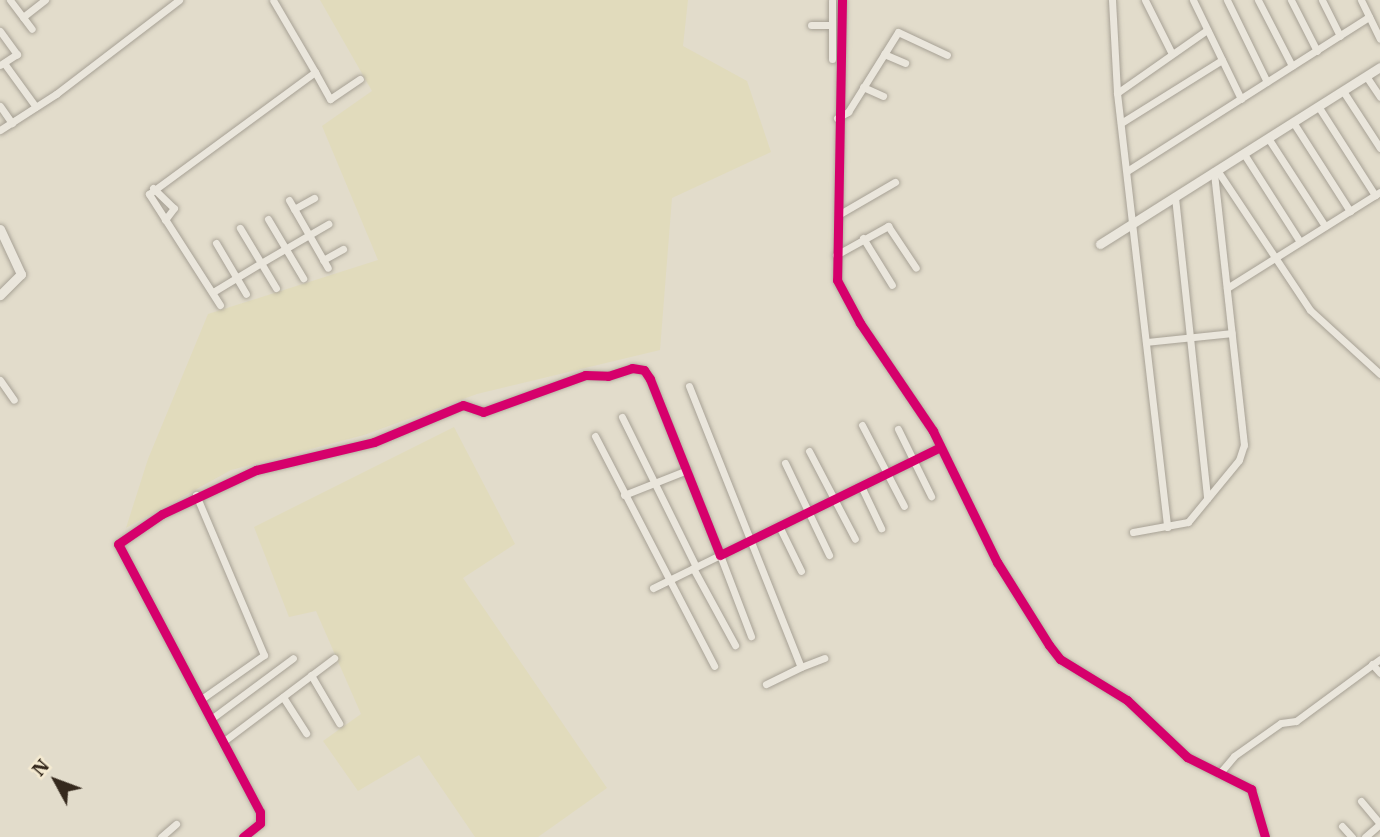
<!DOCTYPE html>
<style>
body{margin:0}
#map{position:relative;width:1380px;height:837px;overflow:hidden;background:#e2dccb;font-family:"IBM Plex Serif",serif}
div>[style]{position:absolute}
.farmland>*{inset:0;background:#e1dbbc}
.roads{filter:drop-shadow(0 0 2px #a7a195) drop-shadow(0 0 2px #a7a195)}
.minor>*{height:7px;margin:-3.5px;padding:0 3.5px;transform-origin:3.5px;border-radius:3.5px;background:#eae6dc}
.tertiary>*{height:9px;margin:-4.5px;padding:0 4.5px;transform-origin:4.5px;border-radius:4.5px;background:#eae6dc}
.cycleway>*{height:9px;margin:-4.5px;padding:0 4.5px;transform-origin:4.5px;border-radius:4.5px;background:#d6006c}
span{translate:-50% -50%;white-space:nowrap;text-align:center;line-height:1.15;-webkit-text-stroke:7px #f4ead1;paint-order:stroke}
.north{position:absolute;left:21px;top:746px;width:70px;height:70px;-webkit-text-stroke:5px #f4ead1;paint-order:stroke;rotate:311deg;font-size:19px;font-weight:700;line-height:28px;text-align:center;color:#35291d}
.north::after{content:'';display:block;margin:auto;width:24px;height:32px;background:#35291d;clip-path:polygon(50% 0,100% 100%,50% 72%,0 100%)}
</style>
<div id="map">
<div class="farmland">
<i style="clip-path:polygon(320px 0,688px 0,683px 46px,747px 81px,771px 152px,672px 198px,660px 350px,477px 394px,364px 435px,231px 470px,126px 528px,148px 459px,208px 314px,378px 260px,322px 126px,372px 91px)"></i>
<i style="clip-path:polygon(454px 427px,515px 544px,463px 578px,607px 788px,538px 837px,475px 837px,419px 755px,358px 791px,323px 741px,361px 714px,316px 611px,289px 617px,254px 527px)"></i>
</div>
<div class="roads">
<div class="minor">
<i style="left:10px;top:0;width:36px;rotate:53deg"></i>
<i style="left:842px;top:0;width:280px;rotate:91deg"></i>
<i style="left:837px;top:280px;width:49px;rotate:61.9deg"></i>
<i style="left:860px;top:323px;width:130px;rotate:55.9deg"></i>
<i style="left:933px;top:431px;width:146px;rotate:64deg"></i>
<i style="left:997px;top:562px;width:98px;rotate:57.9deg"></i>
<i style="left:1049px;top:645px;width:18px;rotate:52deg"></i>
<i style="left:1060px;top:659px;width:79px;rotate:31.5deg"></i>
<i style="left:1127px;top:700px;width:83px;rotate:43.5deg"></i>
<i style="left:1187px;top:757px;width:72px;rotate:26.6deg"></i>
<i style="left:1251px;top:789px;width:50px;rotate:73.7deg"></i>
<i style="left:1112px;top:0;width:93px;rotate:86.9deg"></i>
<i style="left:1117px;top:93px;width:437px;rotate:83.4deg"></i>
<i style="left:1145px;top:0;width:60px;rotate:63.4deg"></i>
<i style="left:1193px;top:0;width:110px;rotate:64.1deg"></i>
<i style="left:1227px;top:0;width:91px;rotate:64deg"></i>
<i style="left:1258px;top:0;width:74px;rotate:62.7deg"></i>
<i style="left:1291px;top:0;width:57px;rotate:63deg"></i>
<i style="left:1322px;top:0;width:40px;rotate:63.4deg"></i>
<i style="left:1361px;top:0;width:43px;rotate:64deg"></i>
<i style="left:23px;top:17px;width:28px;rotate:-38deg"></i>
<i style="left:811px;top:25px;width:21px"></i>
<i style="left:0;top:31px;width:29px;rotate:54deg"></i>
<i style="left:17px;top:54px;width:20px;rotate:147deg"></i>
<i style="left:884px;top:54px;width:23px;rotate:23deg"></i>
<i style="left:832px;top:59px;width:59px;rotate:-90deg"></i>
<i style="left:4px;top:63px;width:54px;rotate:54deg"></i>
<i style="left:315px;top:72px;width:31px;rotate:61deg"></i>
<i style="left:330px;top:99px;width:36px;rotate:-34deg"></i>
<i style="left:1366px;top:76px;width:25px;rotate:56deg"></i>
<i style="left:863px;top:87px;width:22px;rotate:24deg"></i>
<i style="left:1343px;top:91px;width:68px;rotate:57deg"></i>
<i style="left:1117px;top:93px;width:110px;rotate:-35deg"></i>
<i style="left:0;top:106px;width:21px;rotate:55deg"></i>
<i style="left:1318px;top:106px;width:106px;rotate:57.4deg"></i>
<i style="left:837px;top:118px;width:13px;rotate:-29deg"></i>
<i style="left:848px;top:112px;width:94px;rotate:-58deg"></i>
<i style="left:898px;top:32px;width:54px;rotate:25.1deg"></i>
<i style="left:1293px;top:122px;width:106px;rotate:57.4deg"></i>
<i style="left:1121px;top:123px;width:119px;rotate:-32deg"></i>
<i style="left:0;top:130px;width:67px;rotate:-32.7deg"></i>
<i style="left:56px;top:94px;width:155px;rotate:-37.4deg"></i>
<i style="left:1268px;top:138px;width:105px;rotate:57.1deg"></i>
<i style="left:1244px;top:154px;width:104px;rotate:57.5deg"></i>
<i style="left:1217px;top:170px;width:168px;rotate:56.4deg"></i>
<i style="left:1310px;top:310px;width:95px;rotate:42.4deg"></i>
<i style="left:1127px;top:171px;width:287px;rotate:-32.5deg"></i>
<i style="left:153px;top:188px;width:29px;rotate:44deg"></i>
<i style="left:174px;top:208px;width:15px;rotate:127deg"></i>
<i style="left:1175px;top:197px;width:303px;rotate:83.9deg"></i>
<i style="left:289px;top:200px;width:78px;rotate:60.2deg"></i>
<i style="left:294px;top:209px;width:23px;rotate:-29deg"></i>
<i style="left:838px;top:215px;width:66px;rotate:-30.1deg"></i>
<i style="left:268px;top:219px;width:69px;rotate:59.3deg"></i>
<i style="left:863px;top:238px;width:55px;rotate:58.3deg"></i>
<i style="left:216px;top:243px;width:59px;rotate:59.5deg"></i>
<i style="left:836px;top:255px;width:60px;rotate:-29.1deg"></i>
<i style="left:888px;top:226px;width:50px;rotate:56.3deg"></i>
<i style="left:323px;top:260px;width:23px;rotate:-29deg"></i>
<i style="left:276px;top:288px;width:29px;rotate:-121deg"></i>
<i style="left:261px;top:263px;width:78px;rotate:-30.2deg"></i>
<i style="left:1227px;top:288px;width:181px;rotate:-32.1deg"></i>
<i style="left:213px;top:292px;width:56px;rotate:-31.1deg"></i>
<i style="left:261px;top:263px;width:41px;rotate:-121deg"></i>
<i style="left:220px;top:305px;width:132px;rotate:-122.6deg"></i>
<i style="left:149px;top:194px;width:206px;rotate:-36.3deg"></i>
<i style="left:315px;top:72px;width:83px;rotate:-120.3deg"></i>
<i style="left:1146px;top:342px;width:86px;rotate:-6deg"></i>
<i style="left:0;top:380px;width:24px;rotate:55deg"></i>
<i style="left:689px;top:386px;width:302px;rotate:68.3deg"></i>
<i style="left:801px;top:667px;width:39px;rotate:154deg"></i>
<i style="left:622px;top:417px;width:167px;rotate:63.7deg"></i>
<i style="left:862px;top:425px;width:91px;rotate:62.6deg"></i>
<i style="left:898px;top:429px;width:75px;rotate:63.8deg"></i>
<i style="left:595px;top:436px;width:259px;rotate:62.6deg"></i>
<i style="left:809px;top:451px;width:99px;rotate:62.4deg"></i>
<i style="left:785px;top:463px;width:102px;rotate:64.4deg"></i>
<i style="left:861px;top:486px;width:47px;rotate:64.5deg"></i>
<i style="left:196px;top:495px;width:174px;rotate:67deg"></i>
<i style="left:264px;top:655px;width:78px;rotate:144.9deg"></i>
<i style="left:624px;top:495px;width:68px;rotate:-21.6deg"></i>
<i style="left:779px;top:526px;width:50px;rotate:63.9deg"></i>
<i style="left:1133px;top:532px;width:56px;rotate:-10.3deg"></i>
<i style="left:1188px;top:522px;width:80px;rotate:-50.6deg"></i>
<i style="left:1239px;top:460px;width:16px;rotate:-72deg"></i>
<i style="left:1244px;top:445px;width:275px;rotate:-96.3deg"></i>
<i style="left:693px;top:568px;width:88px;rotate:61.4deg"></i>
<i style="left:653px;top:588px;width:75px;rotate:-26.2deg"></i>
<i style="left:720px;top:555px;width:87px;rotate:69.1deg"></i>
<i style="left:1372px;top:664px;width:12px;rotate:48deg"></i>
<i style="left:801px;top:667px;width:25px;rotate:-21deg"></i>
<i style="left:311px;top:675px;width:56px;rotate:59.7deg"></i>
<i style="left:283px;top:697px;width:43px;rotate:57.4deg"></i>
<i style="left:211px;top:719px;width:102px;rotate:-36.6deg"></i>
<i style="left:224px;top:741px;width:138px;rotate:-37deg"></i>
<i style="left:1219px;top:774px;width:23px;rotate:-50deg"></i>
<i style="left:1234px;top:756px;width:57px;rotate:-35.1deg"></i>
<i style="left:1281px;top:723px;width:15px;rotate:-8deg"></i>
<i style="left:1296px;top:721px;width:104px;rotate:-36.4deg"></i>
<i style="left:1361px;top:801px;width:30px;rotate:50deg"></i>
<i style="left:1342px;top:826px;width:15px;rotate:48deg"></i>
<i style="left:161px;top:837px;width:20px;rotate:-41deg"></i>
<i style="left:243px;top:837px;width:22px;rotate:-39deg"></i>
<i style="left:260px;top:823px;width:11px;rotate:-90deg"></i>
<i style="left:260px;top:812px;width:303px;rotate:-117.9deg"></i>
<i style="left:118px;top:544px;width:53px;rotate:-34.3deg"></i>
<i style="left:162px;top:514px;width:104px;rotate:-25.1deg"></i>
<i style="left:256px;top:470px;width:121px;rotate:-13.3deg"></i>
<i style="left:374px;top:442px;width:96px;rotate:-22.6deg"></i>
<i style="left:463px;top:405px;width:21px;rotate:19deg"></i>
<i style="left:483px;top:412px;width:109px;rotate:-19.9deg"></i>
<i style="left:585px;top:375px;width:23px;rotate:2deg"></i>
<i style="left:608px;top:376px;width:25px;rotate:-18deg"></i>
<i style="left:632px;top:368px;width:12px;rotate:9deg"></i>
<i style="left:644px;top:370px;width:11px;rotate:56deg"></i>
<i style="left:650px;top:379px;width:189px;rotate:68.3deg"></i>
<i style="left:720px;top:555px;width:245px;rotate:-26.1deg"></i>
<i style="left:1365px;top:837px;width:20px;rotate:-41deg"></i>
</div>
<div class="tertiary">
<i style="left:0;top:229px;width:50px;rotate:65deg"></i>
<i style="left:21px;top:274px;width:30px;rotate:135deg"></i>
<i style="left:1100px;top:244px;width:331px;rotate:-32.3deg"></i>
</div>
</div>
<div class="cycleway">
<i style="left:842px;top:0;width:280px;rotate:91deg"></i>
<i style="left:837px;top:280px;width:49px;rotate:61.9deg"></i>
<i style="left:860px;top:323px;width:130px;rotate:55.9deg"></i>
<i style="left:933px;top:431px;width:146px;rotate:64deg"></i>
<i style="left:997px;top:562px;width:98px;rotate:57.9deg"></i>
<i style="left:1049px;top:645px;width:18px;rotate:52deg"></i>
<i style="left:1060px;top:659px;width:79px;rotate:31.5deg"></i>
<i style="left:1127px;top:700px;width:83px;rotate:43.5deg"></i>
<i style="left:1187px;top:757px;width:72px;rotate:26.6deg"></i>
<i style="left:1251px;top:789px;width:50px;rotate:73.7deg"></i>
<i style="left:243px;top:837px;width:22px;rotate:-39deg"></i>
<i style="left:260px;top:823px;width:11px;rotate:-90deg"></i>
<i style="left:260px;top:812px;width:303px;rotate:-117.9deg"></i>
<i style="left:118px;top:544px;width:53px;rotate:-34.3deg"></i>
<i style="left:162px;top:514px;width:104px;rotate:-25.1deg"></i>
<i style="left:256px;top:470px;width:121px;rotate:-13.3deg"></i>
<i style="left:374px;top:442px;width:96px;rotate:-22.6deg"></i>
<i style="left:463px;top:405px;width:21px;rotate:19deg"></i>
<i style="left:483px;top:412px;width:109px;rotate:-19.9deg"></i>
<i style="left:585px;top:375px;width:23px;rotate:2deg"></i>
<i style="left:608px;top:376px;width:25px;rotate:-18deg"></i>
<i style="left:632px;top:368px;width:12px;rotate:9deg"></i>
<i style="left:644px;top:370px;width:11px;rotate:56deg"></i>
<i style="left:650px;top:379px;width:189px;rotate:68.3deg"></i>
<i style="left:720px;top:555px;width:245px;rotate:-26.1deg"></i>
</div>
<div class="north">N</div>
</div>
